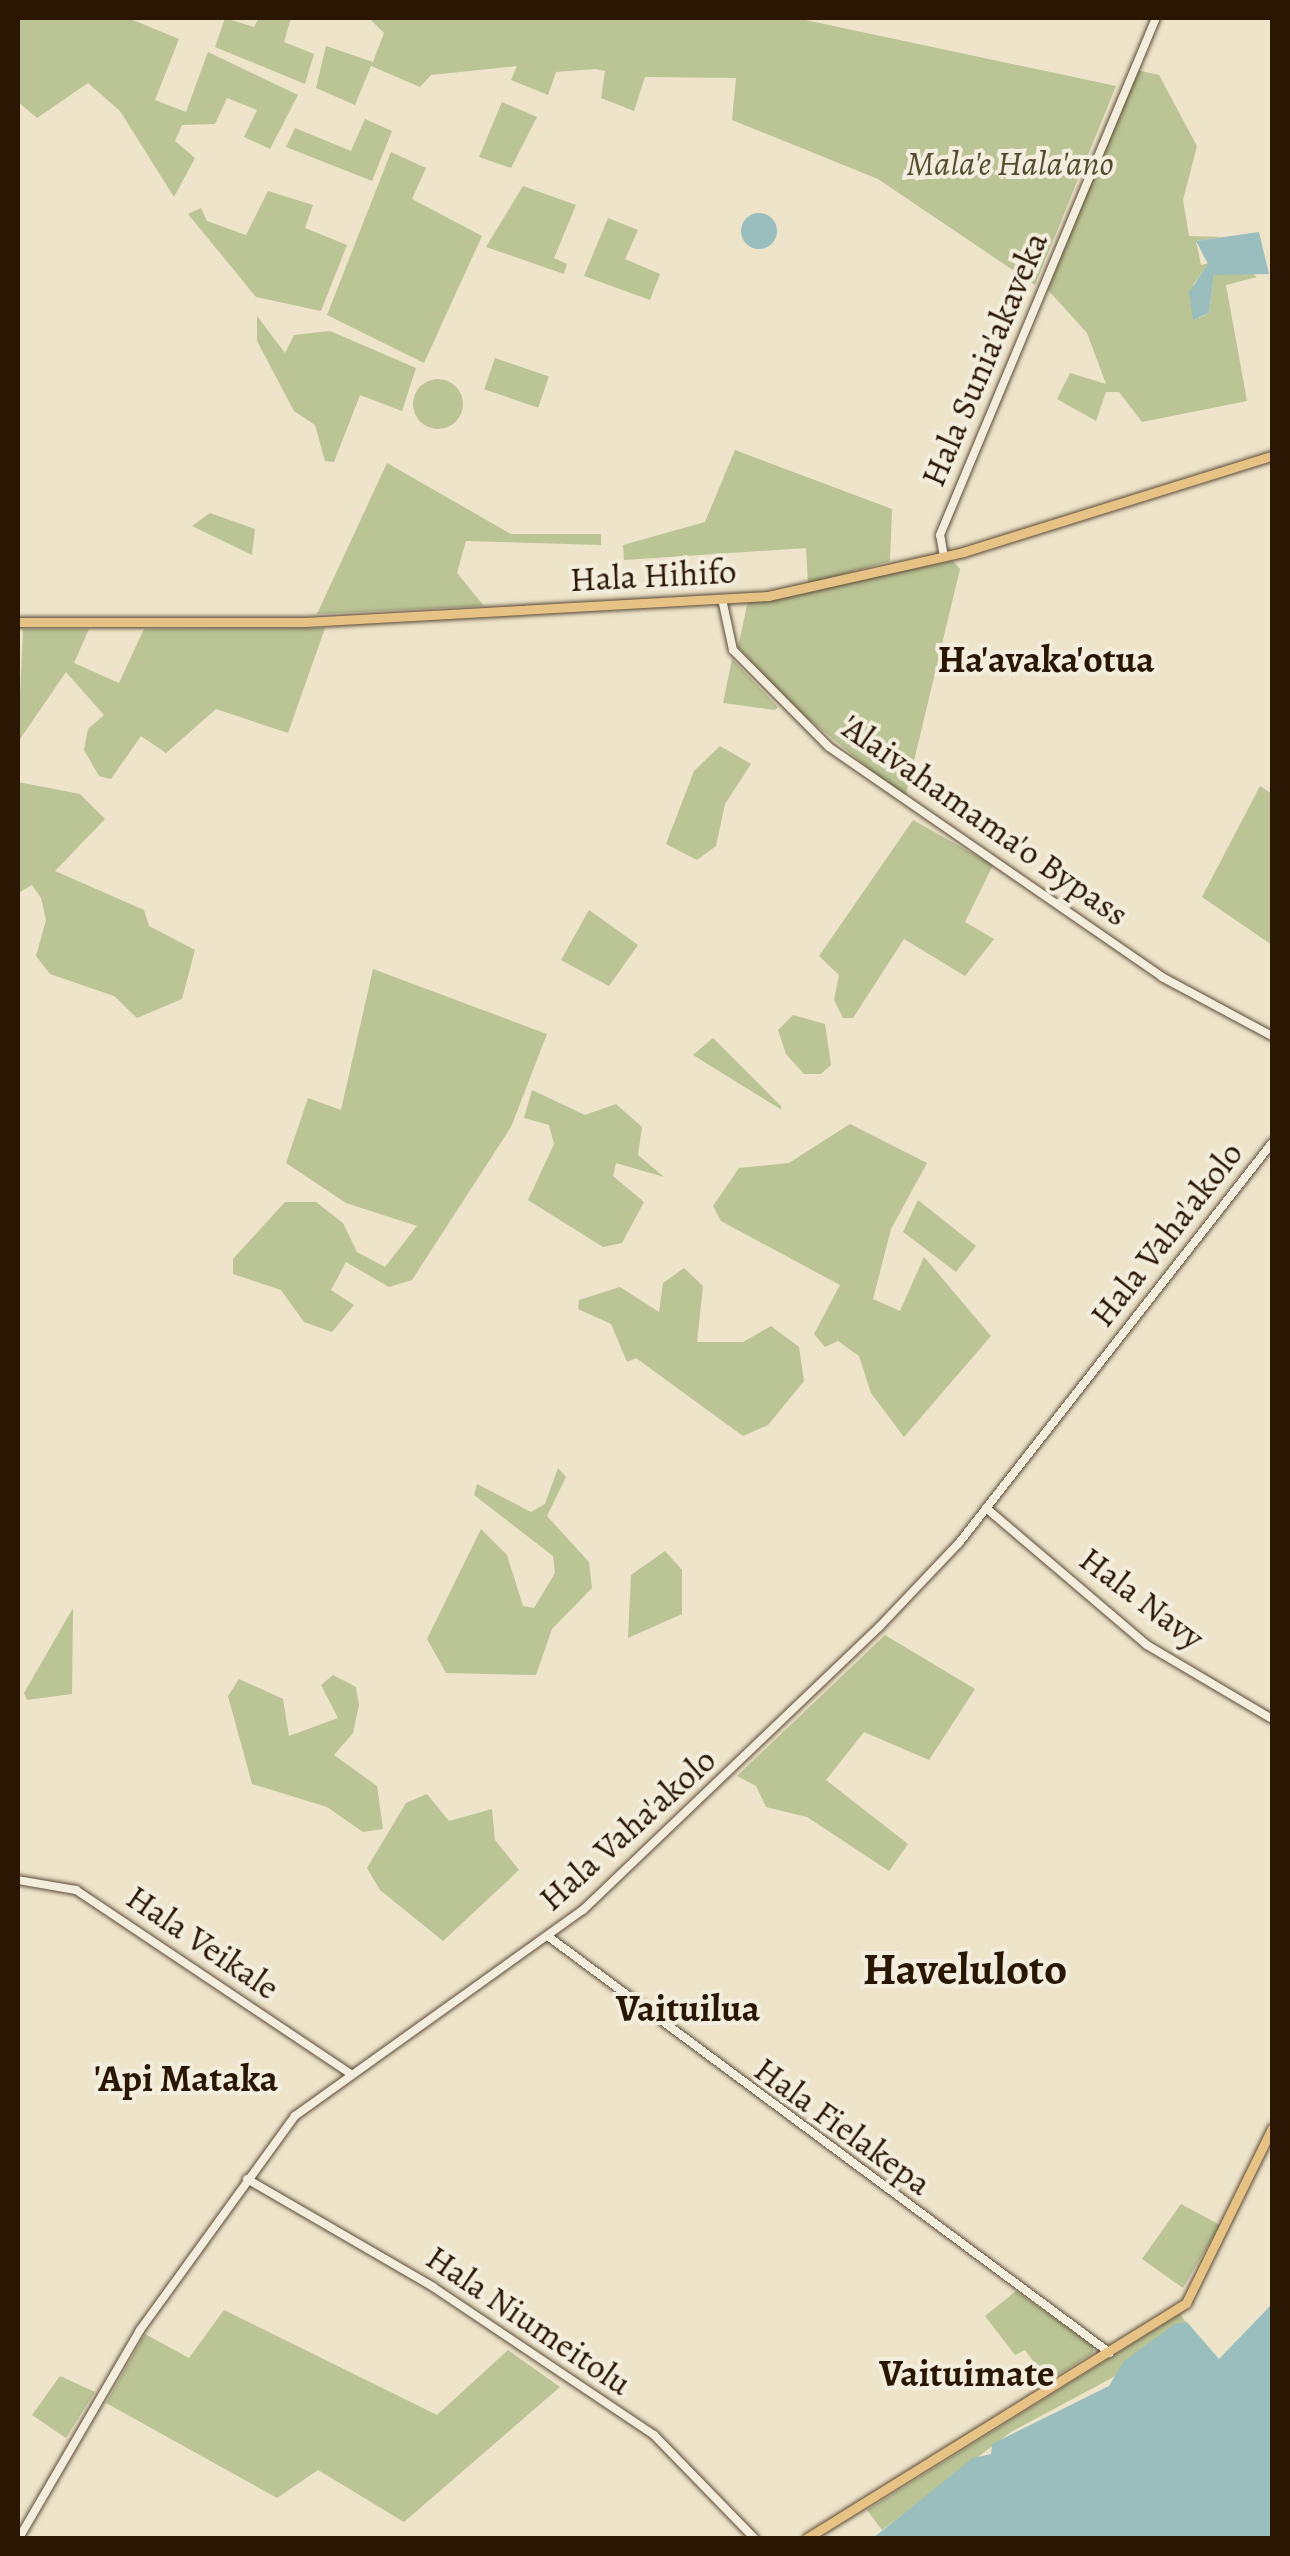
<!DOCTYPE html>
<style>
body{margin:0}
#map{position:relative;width:1290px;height:2556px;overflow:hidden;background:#ede4ca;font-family:Alegreya,serif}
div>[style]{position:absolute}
.green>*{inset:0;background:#bac495;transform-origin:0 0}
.round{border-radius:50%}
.water>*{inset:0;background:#9abdbd}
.roads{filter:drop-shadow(0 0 2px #5b4a35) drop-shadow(0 0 2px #5b4a35)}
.tertiary>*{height:8px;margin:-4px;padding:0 4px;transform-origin:4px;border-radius:4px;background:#f3eddd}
.secondary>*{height:8px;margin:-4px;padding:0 4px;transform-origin:4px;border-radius:4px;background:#f3eddd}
.primary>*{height:9px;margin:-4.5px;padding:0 4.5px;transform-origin:4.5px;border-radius:4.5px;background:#e6c285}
span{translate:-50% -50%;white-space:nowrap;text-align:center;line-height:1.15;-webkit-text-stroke:8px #f3eddd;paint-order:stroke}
.park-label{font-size:35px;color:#554b2f;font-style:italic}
.street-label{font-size:35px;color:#2a1703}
.neighbourhood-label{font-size:38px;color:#2a1703;font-weight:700}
.district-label{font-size:45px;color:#2a1703;font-weight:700}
.frame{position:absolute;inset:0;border:20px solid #2a1703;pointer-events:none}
</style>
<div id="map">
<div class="green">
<i style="clip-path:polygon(18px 18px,128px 18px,179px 39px,155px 100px,186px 112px,208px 52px,298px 95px,270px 149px,244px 137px,257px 110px,227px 98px,215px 124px,182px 125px,175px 141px,195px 158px,174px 197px,120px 111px,88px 83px,37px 118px,18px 102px)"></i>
<i style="clip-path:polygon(225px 18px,254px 27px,259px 18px,291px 18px,284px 42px,314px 54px,305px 84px,215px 47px)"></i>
<i style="clip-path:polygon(369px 18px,796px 18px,1116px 86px,1035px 285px,878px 179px,732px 120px,736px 78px,645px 77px,634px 111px,601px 98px,605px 71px,595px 69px,556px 72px,548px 95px,511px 80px,517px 66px,431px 75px,420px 87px,371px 66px,355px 105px,316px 88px,326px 46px,373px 62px,384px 33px)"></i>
<i style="clip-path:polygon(1137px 70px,1159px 75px,1197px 146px,1183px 200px,1189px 236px,1222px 237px,1196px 241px,1201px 265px,1209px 263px,1193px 285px,1199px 318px,1209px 313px,1214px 275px,1245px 268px,1257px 277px,1226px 285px,1247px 401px,1142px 422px,1119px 392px,1106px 392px,1096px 421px,1057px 399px,1070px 373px,1106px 384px,1087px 333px,1048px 290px)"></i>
<i style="clip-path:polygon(502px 102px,537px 117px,511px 168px,479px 157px)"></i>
<i style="clip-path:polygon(365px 119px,392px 131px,372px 181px,286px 147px,295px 128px,351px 151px)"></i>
<i style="clip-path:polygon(391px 152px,426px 168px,412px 199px,482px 236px,424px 363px,327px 315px)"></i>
<i style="clip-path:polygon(523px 186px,576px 205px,554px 258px,567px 264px,564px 274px,486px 247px)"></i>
<i style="clip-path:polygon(268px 191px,313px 205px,305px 228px,347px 245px,321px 311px,256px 297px,188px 214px,201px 208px,207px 221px,246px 235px)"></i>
<i style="clip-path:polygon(608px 218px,638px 230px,625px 259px,660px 274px,650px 300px,584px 276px)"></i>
<i style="clip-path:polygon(257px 316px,285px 353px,294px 335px,330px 331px,416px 368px,402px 411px,360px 395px,334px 462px,325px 461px,315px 425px,294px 411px,257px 341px)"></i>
<i style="left:495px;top:358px;width:57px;height:33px;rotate:19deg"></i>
<i class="round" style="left:413px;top:379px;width:50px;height:50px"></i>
<i style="clip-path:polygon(735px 450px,892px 509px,890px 561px,808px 584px,806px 548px,624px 560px,623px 545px,705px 522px)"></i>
<i style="clip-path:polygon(387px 463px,511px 534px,601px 534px,601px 545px,466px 541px,457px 573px,484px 606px,317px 614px)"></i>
<i style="clip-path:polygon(210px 513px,255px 529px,252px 555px,192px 526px)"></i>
<i style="clip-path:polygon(953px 561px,960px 569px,905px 798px,794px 707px,738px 647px,748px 601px)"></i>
<i style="clip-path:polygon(325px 628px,288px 733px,216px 709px,166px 753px,141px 736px,111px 779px,99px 776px,84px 750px,88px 729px,104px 715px,66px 672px,18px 742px,23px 629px,89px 629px,74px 663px,119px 683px,144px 629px)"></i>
<i style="clip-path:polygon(732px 659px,778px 707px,775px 710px,723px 703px)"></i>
<i style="clip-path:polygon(720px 746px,751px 764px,725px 804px,716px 846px,697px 860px,666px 844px,694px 771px)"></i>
<i style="clip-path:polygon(18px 782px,80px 794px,105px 819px,55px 871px,144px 910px,149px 926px,195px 950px,182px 999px,137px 1018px,114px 996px,50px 974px,36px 956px,46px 920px,41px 898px,32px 885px,18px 893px)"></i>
<i style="clip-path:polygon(1260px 786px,1272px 794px,1272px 945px,1202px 897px)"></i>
<i style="clip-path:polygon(913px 820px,993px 865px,965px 922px,994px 939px,965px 976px,904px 939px,853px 1018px,843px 1018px,834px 1000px,839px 975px,819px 956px)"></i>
<i style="clip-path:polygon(589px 910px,638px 945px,609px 986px,561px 960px)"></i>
<i style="clip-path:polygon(373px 969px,547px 1034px,511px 1127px,412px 1280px,389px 1287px,346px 1262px,331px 1290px,354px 1305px,332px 1332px,304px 1322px,281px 1290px,233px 1274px,233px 1259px,285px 1202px,316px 1202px,343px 1223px,357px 1252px,385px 1267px,417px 1226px,346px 1203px,286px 1163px,308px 1098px,341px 1110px)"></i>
<i style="clip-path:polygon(793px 1015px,825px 1024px,831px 1065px,821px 1074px,804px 1074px,786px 1054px,778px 1030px)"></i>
<i style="clip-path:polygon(713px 1038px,781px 1106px,782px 1110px,693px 1055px)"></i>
<i style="clip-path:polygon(532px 1090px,585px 1115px,616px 1104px,642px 1127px,638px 1155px,664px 1177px,616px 1163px,613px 1176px,644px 1202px,622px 1243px,603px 1247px,528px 1200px,554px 1144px,549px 1125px,524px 1118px)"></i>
<i style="clip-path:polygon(850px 1124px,927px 1163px,891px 1229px,873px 1299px,900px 1311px,924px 1257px,991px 1336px,904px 1437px,871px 1393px,859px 1356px,838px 1341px,825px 1347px,814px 1334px,840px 1285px,721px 1221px,713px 1206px,739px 1168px,789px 1163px)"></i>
<i style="clip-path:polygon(918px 1200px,976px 1246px,956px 1272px,903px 1232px)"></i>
<i style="clip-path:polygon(684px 1268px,703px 1286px,697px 1342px,743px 1342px,771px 1326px,799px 1347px,804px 1381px,768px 1425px,743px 1436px,636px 1358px,627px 1362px,611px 1324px,578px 1309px,579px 1300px,620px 1287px,659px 1312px,663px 1283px)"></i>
<i style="clip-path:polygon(558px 1468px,566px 1477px,547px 1516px,589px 1562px,592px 1588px,552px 1629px,536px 1675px,446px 1673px,427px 1639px,481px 1529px,507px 1555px,523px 1606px,534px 1608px,555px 1573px,553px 1556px,474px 1495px,477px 1484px,531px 1512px,545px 1504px)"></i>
<i style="clip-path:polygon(665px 1551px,682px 1570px,682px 1614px,628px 1638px,631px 1575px)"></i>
<i style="clip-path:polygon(73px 1608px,72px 1694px,27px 1700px,24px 1693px)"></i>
<i style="clip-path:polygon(885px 1635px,975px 1689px,929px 1760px,864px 1732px,826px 1780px,908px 1844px,889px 1871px,807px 1817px,766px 1807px,756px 1786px,737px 1776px)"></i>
<i style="clip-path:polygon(333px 1675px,356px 1687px,359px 1705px,353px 1733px,334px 1755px,377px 1786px,383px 1829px,363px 1832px,327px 1807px,252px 1784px,228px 1696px,239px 1679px,283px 1699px,289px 1736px,338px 1718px,321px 1685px)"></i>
<i style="clip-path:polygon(427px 1794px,449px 1821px,492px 1809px,495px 1840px,519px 1870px,443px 1941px,380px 1890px,367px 1868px,406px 1803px)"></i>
<i style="clip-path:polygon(1181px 2204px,1220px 2225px,1183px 2288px,1142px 2259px)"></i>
<i style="clip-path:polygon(1016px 2291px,1093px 2346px,1093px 2353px,1048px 2381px,1025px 2350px,1015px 2355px,985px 2316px)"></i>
<i style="clip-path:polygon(224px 2310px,437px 2415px,508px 2350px,560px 2387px,404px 2522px,318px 2470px,277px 2498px,106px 2403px,145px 2334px,189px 2358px)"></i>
<i style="clip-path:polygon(1180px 2314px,1194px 2334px,1011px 2432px,882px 2530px,867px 2510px)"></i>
<i style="clip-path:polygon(60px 2376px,95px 2392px,66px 2438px,32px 2415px)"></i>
</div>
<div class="water">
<i class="round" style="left:741px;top:213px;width:36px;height:36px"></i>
<i style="clip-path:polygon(1259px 232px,1269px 274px,1214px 275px,1209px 313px,1193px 320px,1189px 292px,1208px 264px,1196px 241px)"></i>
<i style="clip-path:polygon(1272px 2304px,1272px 2538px,873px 2538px,973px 2458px,991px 2454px,992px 2444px,1109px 2386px,1124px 2361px,1175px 2324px,1187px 2322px,1219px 2359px)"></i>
</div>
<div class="roads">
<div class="tertiary">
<i style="left:944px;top:557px;width:22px;rotate:-100deg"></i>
<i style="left:940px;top:535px;width:560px;rotate:-67.33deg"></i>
<i style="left:986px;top:1508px;width:211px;rotate:40.4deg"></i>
<i style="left:1147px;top:1645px;width:145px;rotate:30.6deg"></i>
<i style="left:18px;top:1880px;width:59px;rotate:9.8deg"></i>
<i style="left:76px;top:1890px;width:329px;rotate:33.8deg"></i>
<i style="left:549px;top:1937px;width:698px;rotate:36.56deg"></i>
<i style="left:247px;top:2179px;width:215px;rotate:30.1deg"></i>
<i style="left:433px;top:2287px;width:266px;rotate:33.8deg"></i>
<i style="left:654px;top:2435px;width:144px;rotate:45.8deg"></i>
</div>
<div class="secondary">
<i style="left:722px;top:599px;width:52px;rotate:77.8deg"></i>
<i style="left:733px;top:650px;width:136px;rotate:45.3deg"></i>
<i style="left:829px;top:747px;width:405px;rotate:34.6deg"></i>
<i style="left:1162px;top:977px;width:125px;rotate:28.2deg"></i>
<i style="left:19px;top:2538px;width:241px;rotate:-59.8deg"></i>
<i style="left:140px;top:2330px;width:264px;rotate:-54.1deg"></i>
<i style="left:295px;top:2116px;width:354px;rotate:-35.6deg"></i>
<i style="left:583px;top:1910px;width:410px;rotate:-43.7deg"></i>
<i style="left:879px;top:1627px;width:116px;rotate:-46.4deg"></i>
<i style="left:959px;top:1543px;width:508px;rotate:-51.96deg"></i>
</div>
<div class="primary">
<i style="left:18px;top:622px;width:287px"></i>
<i style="left:305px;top:622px;width:464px;rotate:-3.2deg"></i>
<i style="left:768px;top:596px;width:200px;rotate:-12.7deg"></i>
<i style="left:963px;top:552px;width:324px;rotate:-17.3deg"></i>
<i style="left:807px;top:2538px;width:446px;rotate:-31.8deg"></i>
<i style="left:1186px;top:2303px;width:195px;rotate:-63.8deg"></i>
</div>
</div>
<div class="park-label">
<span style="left:1010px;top:163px">Mala'e Hala'ano</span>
</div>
<div class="street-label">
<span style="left:984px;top:359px;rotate:-67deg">Hala Sunia'akaveka</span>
<span style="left:653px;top:575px;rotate:-3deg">Hala Hihifo</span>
<span style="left:985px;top:820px;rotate:35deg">'Alaivahamama'o Bypass</span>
<span style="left:1166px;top:1234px;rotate:-52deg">Hala Vaha'akolo</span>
<span style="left:1142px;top:1598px;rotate:37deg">Hala Navy</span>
<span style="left:627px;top:1829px;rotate:-42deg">Hala Vaha'akolo</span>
<span style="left:203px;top:1942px;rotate:34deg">Hala Veikale</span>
<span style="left:843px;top:2126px;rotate:36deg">Hala Fielakepa</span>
<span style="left:529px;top:2320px;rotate:34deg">Hala Niumeitolu</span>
</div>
<div class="neighbourhood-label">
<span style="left:1046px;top:660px">Ha'avaka'otua</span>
<span style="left:688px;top:2009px">Vaituilua</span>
<span style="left:186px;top:2079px">'Api Mataka</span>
<span style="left:967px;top:2374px">Vaituimate</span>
</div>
<div class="district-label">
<span style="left:965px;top:1970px">Haveluloto</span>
</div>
<div class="frame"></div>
</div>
